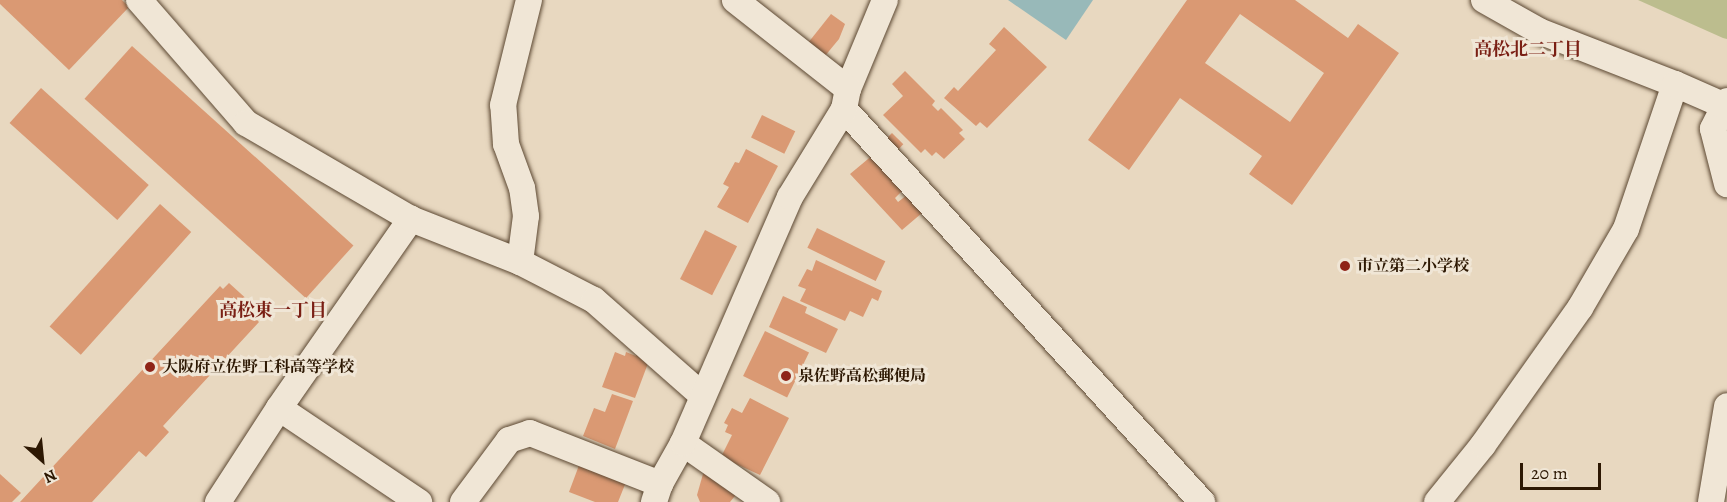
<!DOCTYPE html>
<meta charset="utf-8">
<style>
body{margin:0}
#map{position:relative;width:1727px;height:502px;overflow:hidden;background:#e8d8c0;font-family:Alegreya,"Noto Serif JP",serif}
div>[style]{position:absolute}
.green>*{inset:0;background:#bcbd8e}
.water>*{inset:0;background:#98b9b9}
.building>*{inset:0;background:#da9973;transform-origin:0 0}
.roads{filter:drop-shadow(0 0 2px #5c4832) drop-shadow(0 0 2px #5c4832)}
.minor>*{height:26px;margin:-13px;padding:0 13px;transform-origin:13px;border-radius:13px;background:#f0e6d6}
.dots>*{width:16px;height:16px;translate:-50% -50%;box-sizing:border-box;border:3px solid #f0e6d6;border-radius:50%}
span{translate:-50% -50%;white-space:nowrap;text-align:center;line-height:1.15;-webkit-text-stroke:6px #f0e6d6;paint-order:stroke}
.poi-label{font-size:16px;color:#2d1803;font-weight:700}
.left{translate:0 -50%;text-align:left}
.neighbourhood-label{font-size:18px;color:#7a1f14;font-weight:700}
.north{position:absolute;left:12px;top:430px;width:60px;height:60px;-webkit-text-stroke:4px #f0e6d6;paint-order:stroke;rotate:153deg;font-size:16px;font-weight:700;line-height:24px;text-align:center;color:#2d1803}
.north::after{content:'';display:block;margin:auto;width:21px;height:27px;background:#2d1803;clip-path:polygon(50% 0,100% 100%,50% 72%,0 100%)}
.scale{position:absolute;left:1520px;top:463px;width:81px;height:27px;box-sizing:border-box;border:3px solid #2d1803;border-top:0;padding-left:8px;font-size:18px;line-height:21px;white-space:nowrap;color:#2d1803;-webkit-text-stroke:4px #f0e6d6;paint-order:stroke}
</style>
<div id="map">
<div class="green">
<i style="clip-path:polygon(1638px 0,1727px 0,1727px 39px,1723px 38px)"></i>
</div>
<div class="water">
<i style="clip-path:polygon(1008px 0,1093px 0,1066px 40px)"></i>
</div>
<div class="building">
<i style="clip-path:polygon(0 0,122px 0,129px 7px,69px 70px,0 4px)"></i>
<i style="clip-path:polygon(evenodd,1187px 0,1295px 0,1348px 38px,1358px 24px,1399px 53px,1292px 205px,1249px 174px,1262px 156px,1180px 98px,1129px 170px,1088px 140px,1187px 0,1240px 14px,1324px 73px,1290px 122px,1205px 63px,1240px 14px)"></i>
<i style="clip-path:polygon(831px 14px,845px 24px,839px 39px,820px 62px,804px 48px)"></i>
<i style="clip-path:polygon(1004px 27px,1047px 67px,987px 128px,980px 122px,976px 126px,944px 98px,954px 87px,958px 91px,996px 50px,989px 44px)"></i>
<i style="left:132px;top:46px;width:298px;height:71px;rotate:42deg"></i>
<i style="clip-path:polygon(905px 71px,935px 101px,932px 105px,938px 111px,941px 108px,963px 130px,959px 133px,965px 139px,944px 159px,936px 152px,932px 156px,925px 149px,921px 153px,883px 115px,903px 96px,892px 84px)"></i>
<i style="left:41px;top:88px;width:145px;height:47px;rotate:42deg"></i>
<i style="left:762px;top:115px;width:37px;height:25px;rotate:26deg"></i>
<i style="left:892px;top:133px;width:16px;height:8px;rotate:45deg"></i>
<i style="clip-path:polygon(746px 149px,778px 166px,748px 223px,717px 207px,729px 187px,723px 184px,735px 162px,739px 163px)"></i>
<i style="clip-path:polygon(874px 154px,906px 187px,895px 198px,898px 202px,907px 195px,922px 213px,902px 230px,850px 174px)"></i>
<i style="left:160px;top:204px;width:42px;height:165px;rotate:42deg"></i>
<i style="left:817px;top:228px;width:76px;height:22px;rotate:26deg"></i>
<i style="left:705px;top:230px;width:36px;height:55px;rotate:27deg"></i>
<i style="clip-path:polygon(816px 260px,882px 291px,878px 301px,872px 298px,863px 317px,850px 311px,845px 321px,800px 301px,806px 289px,798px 286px,807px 269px,812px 271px)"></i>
<i style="clip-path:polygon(229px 283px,261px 312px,255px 318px,259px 322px,163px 426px,169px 432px,146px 457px,139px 451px,92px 502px,20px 502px,220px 286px,223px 289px)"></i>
<i style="clip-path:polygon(783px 296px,807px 307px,805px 313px,838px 329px,826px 353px,769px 327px)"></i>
<i style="left:765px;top:331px;width:49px;height:50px;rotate:26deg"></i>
<i style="clip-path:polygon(615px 352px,625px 356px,626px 352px,636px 356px,637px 353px,650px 358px,635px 398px,602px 387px)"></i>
<i style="clip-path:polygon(612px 394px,633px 401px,615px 449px,583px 436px,594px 408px,605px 412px)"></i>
<i style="clip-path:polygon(750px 398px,789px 418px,760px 475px,721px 457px,732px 435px,725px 432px,728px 425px,724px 423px,732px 408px,742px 413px)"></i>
<i style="clip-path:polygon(581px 460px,628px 477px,618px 502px,595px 502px,569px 492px)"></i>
<i style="clip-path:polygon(705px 467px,739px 491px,730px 502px,700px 502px,697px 495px)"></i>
<i style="clip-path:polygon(0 474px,21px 493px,12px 502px,0 502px)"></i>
</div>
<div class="roads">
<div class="minor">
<i style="left:139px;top:0;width:163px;rotate:49deg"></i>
<i style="left:246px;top:123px;width:191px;rotate:30.2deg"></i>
<i style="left:1484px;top:0;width:63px;rotate:29.4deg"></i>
<i style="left:1539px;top:31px;width:146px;rotate:21.3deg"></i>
<i style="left:848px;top:89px;width:96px;rotate:-67.4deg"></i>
<i style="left:1727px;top:101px;width:31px;rotate:117deg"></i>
<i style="left:1713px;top:129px;width:57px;rotate:75.7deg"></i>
<i style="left:844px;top:109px;width:532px;rotate:47.67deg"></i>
<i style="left:520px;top:262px;width:46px;rotate:-82.6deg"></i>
<i style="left:526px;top:216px;width:28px;rotate:-98deg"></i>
<i style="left:522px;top:188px;width:47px;rotate:-110deg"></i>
<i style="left:506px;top:144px;width:39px;rotate:-94deg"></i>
<i style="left:503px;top:105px;width:108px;rotate:-76.1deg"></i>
<i style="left:279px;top:408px;width:169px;rotate:33.9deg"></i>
<i style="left:683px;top:443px;width:103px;rotate:35.1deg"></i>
<i style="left:218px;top:502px;width:112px;rotate:-57deg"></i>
<i style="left:279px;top:408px;width:231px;rotate:-55.1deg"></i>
<i style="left:411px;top:219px;width:117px;rotate:21.5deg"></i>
<i style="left:520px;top:262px;width:83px;rotate:27.2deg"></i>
<i style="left:594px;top:300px;width:145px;rotate:41.4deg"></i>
<i style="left:463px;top:502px;width:77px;rotate:-53.4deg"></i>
<i style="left:509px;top:440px;width:22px;rotate:-18deg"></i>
<i style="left:530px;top:433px;width:140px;rotate:21.4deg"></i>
<i style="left:654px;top:502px;width:19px;rotate:-72deg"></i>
<i style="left:660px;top:484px;width:47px;rotate:-60.7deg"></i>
<i style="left:683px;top:443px;width:268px;rotate:-66.5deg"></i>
<i style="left:790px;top:197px;width:103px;rotate:-58.5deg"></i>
<i style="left:844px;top:109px;width:20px;rotate:-79deg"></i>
<i style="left:848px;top:89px;width:144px;rotate:-141.8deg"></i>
<i style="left:1437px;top:502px;width:73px;rotate:-51.1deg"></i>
<i style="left:1483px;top:445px;width:168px;rotate:-54.7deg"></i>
<i style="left:1580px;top:308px;width:91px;rotate:-59.8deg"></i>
<i style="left:1626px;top:229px;width:153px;rotate:-71.3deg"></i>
<i style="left:1675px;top:84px;width:52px;rotate:23.6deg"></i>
<i style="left:1711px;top:502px;width:97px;rotate:-80.5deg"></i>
</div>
</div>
<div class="dots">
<i style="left:1345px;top:266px;background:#8f2418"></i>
<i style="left:150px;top:367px;background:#8f2418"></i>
<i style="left:786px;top:376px;background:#8f2418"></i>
</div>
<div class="poi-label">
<span class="left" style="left:1357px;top:266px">市立第二小学校</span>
<span class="left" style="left:162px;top:367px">大阪府立佐野工科高等学校</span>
<span class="left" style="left:798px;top:376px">泉佐野高松郵便局</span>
</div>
<div class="neighbourhood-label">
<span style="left:1528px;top:49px">高松北二丁目</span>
<span style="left:273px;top:310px">高松東一丁目</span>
</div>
<div class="north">N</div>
<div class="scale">20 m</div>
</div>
